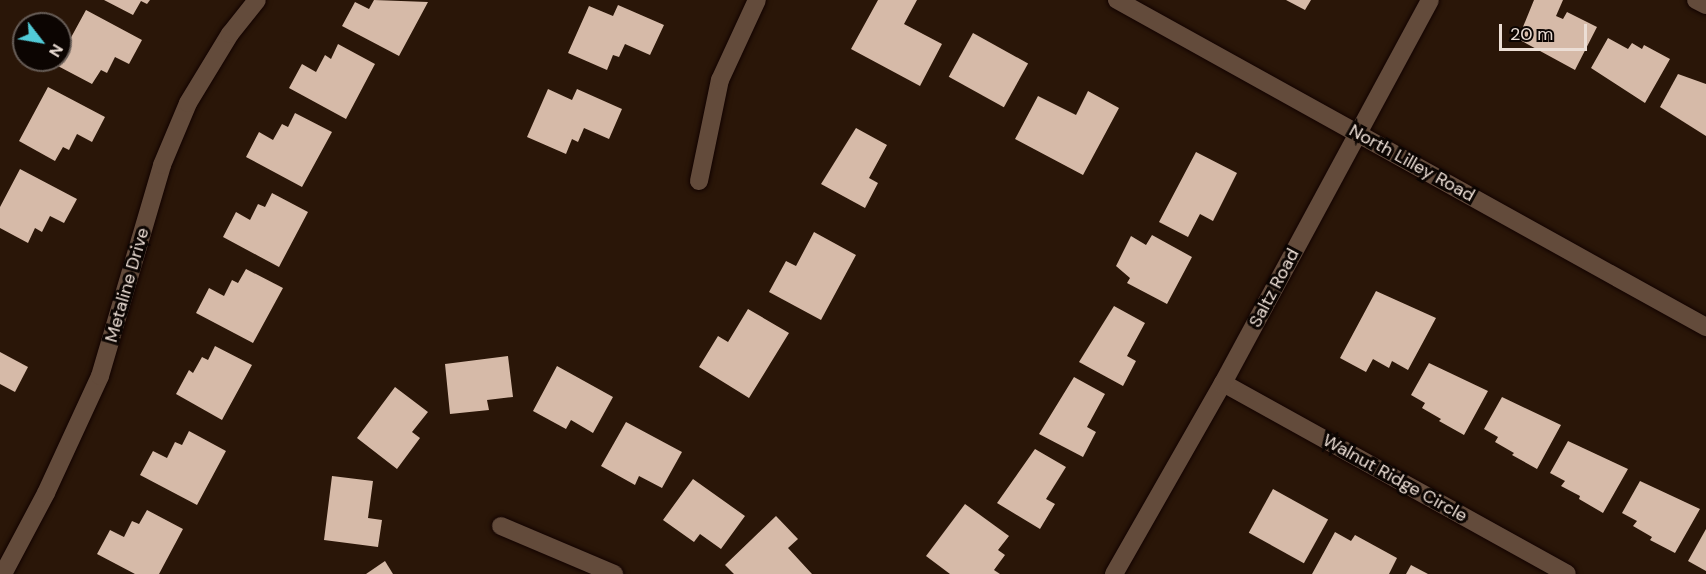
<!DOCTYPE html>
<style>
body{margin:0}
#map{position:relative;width:1706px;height:574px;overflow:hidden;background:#2a1608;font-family:"DM Sans",sans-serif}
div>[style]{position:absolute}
.building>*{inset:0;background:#d6baa8;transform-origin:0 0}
.roads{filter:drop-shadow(0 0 2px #120300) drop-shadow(0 0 2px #120300)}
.minor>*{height:18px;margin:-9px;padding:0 9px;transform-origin:9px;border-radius:9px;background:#634b3b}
span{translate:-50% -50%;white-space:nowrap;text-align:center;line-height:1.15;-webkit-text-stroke:6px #0c0502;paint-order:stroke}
.street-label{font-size:18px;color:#ecded5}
.north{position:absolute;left:12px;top:12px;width:60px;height:60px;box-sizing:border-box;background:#0c0502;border:2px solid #665c56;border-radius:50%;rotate:121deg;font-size:16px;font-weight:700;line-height:24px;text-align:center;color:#ecded5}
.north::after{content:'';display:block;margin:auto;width:21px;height:27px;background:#52cbd7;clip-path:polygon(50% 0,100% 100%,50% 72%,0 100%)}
.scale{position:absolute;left:1499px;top:24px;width:88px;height:27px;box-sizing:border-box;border:3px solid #ecded5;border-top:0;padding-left:8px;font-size:18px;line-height:21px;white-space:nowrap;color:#ecded5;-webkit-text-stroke:4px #0c0502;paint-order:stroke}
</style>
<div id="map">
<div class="building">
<i style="clip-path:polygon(104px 0,150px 0,147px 4px,141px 1px,133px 15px)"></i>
<i style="clip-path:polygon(374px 0,428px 2px,399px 56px,342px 26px,355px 2px,369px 9px)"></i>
<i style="clip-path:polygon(878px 0,917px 0,904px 24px,942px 44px,920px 86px,851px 49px)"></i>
<i style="clip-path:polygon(1286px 0,1311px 0,1305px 10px)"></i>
<i style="clip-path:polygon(1534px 0,1563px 0,1556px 16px,1563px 19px,1567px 12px,1597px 27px,1575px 70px,1518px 39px)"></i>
<i style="clip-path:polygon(618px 5px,664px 25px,650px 55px,625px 44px,619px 57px,613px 55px,607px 70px,568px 53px,589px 6px,613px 16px)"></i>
<i style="clip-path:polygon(86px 10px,142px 40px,129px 64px,115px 57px,107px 73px,101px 70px,92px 84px,56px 65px)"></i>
<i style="left:973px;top:33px;width:63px;height:50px;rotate:29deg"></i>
<i style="clip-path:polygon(1608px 38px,1628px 49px,1632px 43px,1642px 49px,1644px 45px,1670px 59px,1645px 103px,1591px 68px)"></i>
<i style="clip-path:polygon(338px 44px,375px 64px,346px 119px,289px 88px,302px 64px,316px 72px,325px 55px,331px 59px)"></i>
<i style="clip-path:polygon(1678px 74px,1706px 84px,1706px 136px,1660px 107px)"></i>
<i style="clip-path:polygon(48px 87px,105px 117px,92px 142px,77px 134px,69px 150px,63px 147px,55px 161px,19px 141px)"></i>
<i style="clip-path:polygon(548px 89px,572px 100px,577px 89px,622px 109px,609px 139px,584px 128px,578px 142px,572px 139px,566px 154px,527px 137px)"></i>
<i style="clip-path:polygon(1088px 91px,1119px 108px,1083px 175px,1015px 139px,1038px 96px,1076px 115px)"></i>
<i style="clip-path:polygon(295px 113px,332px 132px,302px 187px,246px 157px,259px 132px,273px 140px,282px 124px,288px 127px)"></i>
<i style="clip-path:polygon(856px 128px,887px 145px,869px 178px,878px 183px,865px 208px,821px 184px)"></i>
<i style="clip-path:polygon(1196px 152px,1237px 173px,1213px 221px,1200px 214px,1188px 237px,1159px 222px)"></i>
<i style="clip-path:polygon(20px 169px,77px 199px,64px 223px,50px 216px,42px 232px,35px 228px,28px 243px,0 228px,0 207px)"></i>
<i style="clip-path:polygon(272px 193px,308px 212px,279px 267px,223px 237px,236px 212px,250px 220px,258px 204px,265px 207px)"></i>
<i style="clip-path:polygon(814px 232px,856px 255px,821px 320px,769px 292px,786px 261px,796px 266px)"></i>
<i style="clip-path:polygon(1152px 235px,1192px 257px,1167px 304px,1127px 283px,1130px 278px,1116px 266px,1131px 236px,1146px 245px)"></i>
<i style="clip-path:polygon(246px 269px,283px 288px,253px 343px,196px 313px,209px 288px,224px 296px,232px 280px,238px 283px)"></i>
<i style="clip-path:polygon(1376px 291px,1436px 318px,1408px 370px,1392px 361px,1389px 368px,1373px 359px,1366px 372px,1340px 358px)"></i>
<i style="clip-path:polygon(1114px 306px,1145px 323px,1127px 356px,1136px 361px,1123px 386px,1079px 362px)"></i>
<i style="clip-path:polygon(748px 309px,789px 333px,749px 398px,699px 367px,718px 336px,728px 342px)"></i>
<i style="clip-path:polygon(215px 346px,252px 365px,222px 420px,176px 394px,189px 370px,193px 373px,202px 357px,208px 360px)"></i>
<i style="clip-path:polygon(0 352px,28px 367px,15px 392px,0 384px)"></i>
<i style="clip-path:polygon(508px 356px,513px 397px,487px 400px,489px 410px,450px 414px,445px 364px)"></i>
<i style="clip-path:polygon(1429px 363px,1488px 391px,1464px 435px,1439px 421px,1441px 419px,1422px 408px,1425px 403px,1411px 395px)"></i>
<i style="clip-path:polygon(557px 366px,613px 397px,593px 433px,571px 420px,566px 429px,533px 411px)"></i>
<i style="clip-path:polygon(1074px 377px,1105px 394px,1087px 427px,1096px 432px,1083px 457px,1039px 434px)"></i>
<i style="clip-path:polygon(395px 387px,428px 412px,412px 432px,420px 438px,397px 469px,357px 438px)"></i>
<i style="clip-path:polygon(1502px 397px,1561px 425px,1537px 469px,1512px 455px,1514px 453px,1495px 442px,1498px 437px,1484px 429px)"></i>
<i style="clip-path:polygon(626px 422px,682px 452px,662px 488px,639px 476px,635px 485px,601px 466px)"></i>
<i style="clip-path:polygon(189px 431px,226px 451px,197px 505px,140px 475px,153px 451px,167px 458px,175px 442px,182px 445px)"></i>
<i style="clip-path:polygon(1568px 441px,1628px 469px,1603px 513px,1579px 499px,1580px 496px,1561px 486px,1565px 481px,1550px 473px)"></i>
<i style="clip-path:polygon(1035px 449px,1066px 467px,1046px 499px,1055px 504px,1040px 529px,997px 503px)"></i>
<i style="clip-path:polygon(332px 476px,373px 481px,368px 518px,382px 520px,378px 547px,324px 540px)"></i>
<i style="clip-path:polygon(693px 479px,745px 516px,721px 549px,700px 534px,694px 542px,663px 520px)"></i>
<i style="clip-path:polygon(1640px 481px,1700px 509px,1675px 553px,1650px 540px,1652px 537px,1633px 526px,1637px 521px,1622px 513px)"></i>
<i style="left:1273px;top:489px;width:63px;height:50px;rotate:29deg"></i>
<i style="clip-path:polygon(965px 504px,1009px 536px,998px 550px,1005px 555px,994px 570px,1000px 574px,950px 574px,926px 556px)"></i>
<i style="clip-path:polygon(147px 510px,183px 529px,159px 574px,135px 574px,97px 554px,110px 530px,124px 537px,132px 521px,139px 524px)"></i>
<i style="clip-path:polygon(776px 516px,798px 539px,788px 548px,812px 574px,734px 574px,725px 565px)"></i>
<i style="clip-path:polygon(1706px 529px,1706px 571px,1688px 561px)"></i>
<i style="clip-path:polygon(1335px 532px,1351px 541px,1355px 535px,1397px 558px,1389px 574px,1312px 574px)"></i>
<i style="clip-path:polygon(385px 561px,393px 574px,366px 574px)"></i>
<i style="clip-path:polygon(1411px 565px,1428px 574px,1406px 574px)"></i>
</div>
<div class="roads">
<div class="minor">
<i style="left:1117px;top:0;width:674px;rotate:29.04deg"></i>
<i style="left:1696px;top:0;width:11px;rotate:27deg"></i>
<i style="left:699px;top:181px;width:103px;rotate:-78.3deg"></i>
<i style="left:720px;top:80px;width:88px;rotate:-65.2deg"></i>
<i style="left:1223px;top:383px;width:393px;rotate:29deg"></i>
<i style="left:501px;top:526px;width:123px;rotate:23deg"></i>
<i style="left:3px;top:574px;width:92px;rotate:-62deg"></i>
<i style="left:46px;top:493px;width:129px;rotate:-65.2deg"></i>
<i style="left:100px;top:376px;width:220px;rotate:-73.6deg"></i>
<i style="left:162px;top:165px;width:67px;rotate:-67.2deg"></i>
<i style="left:188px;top:103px;width:81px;rotate:-58.7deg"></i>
<i style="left:230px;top:34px;width:43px;rotate:-51.5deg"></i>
<i style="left:1114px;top:574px;width:220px;rotate:-60.3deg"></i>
<i style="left:1223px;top:383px;width:435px;rotate:-61.6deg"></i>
</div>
</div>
<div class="street-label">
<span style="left:1412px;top:163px;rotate:29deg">North Lilley Road</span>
<span style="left:127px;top:285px;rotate:-74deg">Metaline Drive</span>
<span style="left:1274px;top:288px;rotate:-62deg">Saltz Road</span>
<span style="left:1395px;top:478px;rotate:29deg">Walnut Ridge Circle</span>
</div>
<div class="north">N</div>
<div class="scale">20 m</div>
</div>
